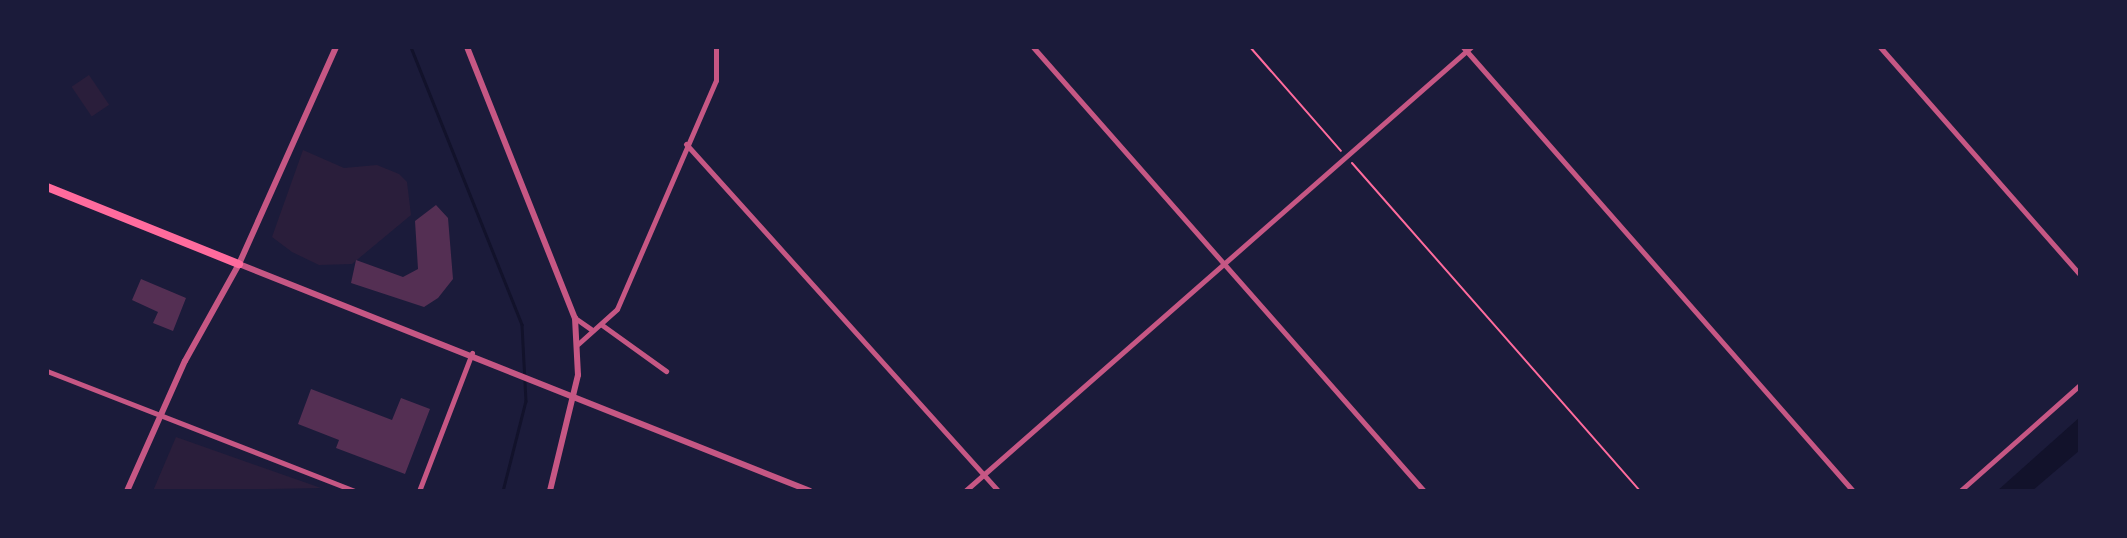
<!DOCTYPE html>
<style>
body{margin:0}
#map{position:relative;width:2127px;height:538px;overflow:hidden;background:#1b1b3a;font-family:"DM Sans",sans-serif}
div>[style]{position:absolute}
.green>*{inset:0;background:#2a1e3b;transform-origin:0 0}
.water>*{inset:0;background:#12122b}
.stream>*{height:2.5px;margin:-1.25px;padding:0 1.25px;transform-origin:1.25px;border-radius:1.25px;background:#12122b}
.building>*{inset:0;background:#542f53}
.path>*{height:2px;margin:-1px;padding:0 1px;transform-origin:1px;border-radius:1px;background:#ff6b9d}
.minor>*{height:5px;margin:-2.5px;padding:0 2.5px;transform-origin:2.5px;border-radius:2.5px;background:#c65784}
.tertiary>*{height:6px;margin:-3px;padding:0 3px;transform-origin:3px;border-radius:3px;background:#c65784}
.primary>*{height:8px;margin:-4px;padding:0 4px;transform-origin:4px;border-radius:4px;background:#ff6b9d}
span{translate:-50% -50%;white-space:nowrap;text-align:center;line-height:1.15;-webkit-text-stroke:5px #1b1b3a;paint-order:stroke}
.frame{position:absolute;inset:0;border:49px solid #1b1b3a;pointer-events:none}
</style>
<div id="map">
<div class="green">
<i style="left:89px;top:75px;width:36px;height:21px;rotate:56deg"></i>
<i style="clip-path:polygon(303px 150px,344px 168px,377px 165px,399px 174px,407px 182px,411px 215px,352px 264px,319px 265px,292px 252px,272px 237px)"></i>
<i style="clip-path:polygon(176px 437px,321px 488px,153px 491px)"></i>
</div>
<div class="water">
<i style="clip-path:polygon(2080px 417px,2080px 450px,2032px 491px,1997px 491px)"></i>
</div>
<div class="stream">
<i style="left:411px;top:47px;width:299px;rotate:68.2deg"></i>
<i style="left:522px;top:325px;width:76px;rotate:87deg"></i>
<i style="left:526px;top:401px;width:93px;rotate:104.3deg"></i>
</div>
<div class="building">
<i style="clip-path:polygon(436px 205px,448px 218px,453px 279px,438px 298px,424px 307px,351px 283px,356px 260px,403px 277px,418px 269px,415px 221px)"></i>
<i style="clip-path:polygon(141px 279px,186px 298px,173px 331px,153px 323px,158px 312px,132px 300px)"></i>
<i style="clip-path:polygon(311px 389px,392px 420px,401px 398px,430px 409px,405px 474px,336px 448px,339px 440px,298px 424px)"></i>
</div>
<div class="path">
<i style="left:1250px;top:47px;width:138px;rotate:48.8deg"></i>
<i style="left:1352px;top:163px;width:436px;rotate:48.7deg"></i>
</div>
<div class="minor">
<i style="left:1033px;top:47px;width:592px;rotate:48.63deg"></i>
<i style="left:1463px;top:47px;width:591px;rotate:48.7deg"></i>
<i style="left:1880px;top:47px;width:303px;rotate:48.7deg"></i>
<i style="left:686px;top:144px;width:467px;rotate:48deg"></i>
<i style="left:575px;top:318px;width:19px;rotate:35deg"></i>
<i style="left:602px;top:325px;width:79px;rotate:35.7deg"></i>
<i style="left:578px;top:344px;width:52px;rotate:-41.9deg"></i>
<i style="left:617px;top:309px;width:249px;rotate:-66.6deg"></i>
<i style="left:716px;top:80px;width:33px;rotate:-90deg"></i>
<i style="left:47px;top:371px;width:331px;rotate:21.3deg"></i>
<i style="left:419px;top:491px;width:148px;rotate:-69deg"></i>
<i style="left:965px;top:491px;width:673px;rotate:-41.27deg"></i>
<i style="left:1960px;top:491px;width:160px;rotate:-41.5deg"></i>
</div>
<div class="tertiary">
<i style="left:467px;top:47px;width:292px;rotate:68.3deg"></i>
<i style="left:575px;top:318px;width:57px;rotate:87deg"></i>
<i style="left:578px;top:375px;width:119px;rotate:103.6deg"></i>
<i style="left:239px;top:264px;width:614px;rotate:21.68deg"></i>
<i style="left:127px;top:491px;width:142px;rotate:-66deg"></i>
<i style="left:185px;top:361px;width:111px;rotate:-60.9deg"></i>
<i style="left:239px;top:264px;width:238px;rotate:-65.9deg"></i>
</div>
<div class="primary">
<i style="left:47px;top:187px;width:207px;rotate:21.9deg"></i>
</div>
<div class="frame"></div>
</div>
